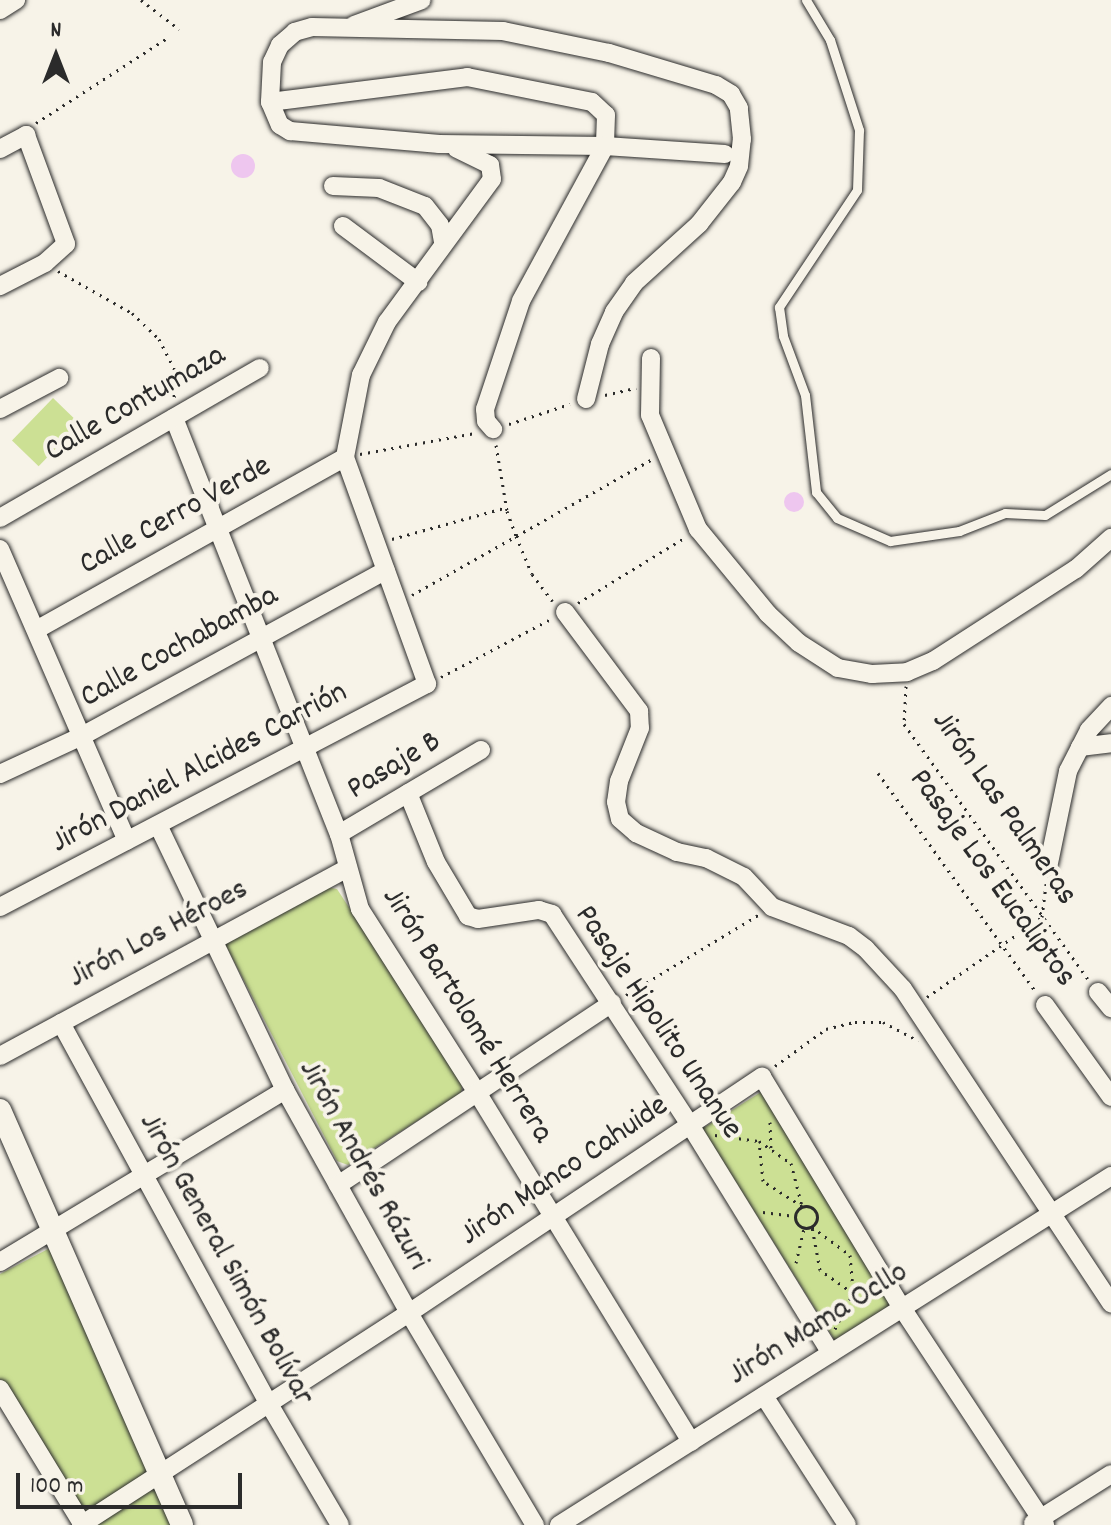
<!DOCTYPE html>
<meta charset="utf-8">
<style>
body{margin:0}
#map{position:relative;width:1111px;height:1525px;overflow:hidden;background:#f7f3e8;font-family:Dekko,sans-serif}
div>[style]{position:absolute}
.green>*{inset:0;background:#cce094;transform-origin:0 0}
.building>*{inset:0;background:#eec6ef}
.round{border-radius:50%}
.path>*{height:3px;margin-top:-1.5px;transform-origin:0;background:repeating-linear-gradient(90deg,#2b2b2b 0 2px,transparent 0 8px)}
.path>.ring{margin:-1.5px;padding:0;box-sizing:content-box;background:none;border:3px solid #2b2b2b;border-radius:50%}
.roads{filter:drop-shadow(0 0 2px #2b2b2b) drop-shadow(0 0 2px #2b2b2b)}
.service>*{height:9px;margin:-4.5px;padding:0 4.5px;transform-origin:4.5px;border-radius:4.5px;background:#f7f3e8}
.minor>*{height:18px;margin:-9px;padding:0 9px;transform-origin:9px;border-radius:9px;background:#f7f3e8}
.tertiary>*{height:22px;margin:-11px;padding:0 11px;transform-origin:11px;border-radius:11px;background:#f7f3e8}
span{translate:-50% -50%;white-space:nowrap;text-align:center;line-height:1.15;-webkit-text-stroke:8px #f7f3e8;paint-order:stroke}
.street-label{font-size:32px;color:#2b2b2b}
.north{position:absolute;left:16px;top:16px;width:80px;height:80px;-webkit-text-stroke:6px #f7f3e8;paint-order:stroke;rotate:0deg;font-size:22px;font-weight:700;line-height:32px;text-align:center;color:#2b2b2b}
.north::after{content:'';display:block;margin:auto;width:28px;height:36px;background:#2b2b2b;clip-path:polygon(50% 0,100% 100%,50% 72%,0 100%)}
.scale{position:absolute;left:16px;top:1473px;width:226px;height:36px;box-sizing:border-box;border:4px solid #2b2b2b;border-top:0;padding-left:10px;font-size:24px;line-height:28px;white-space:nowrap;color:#2b2b2b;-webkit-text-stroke:6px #f7f3e8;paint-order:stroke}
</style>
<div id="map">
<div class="green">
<i style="left:53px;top:398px;width:37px;height:59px;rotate:44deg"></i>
<i style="clip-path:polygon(326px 887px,337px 889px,461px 1079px,462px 1087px,461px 1093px,348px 1165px,337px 1161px,225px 944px)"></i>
<i style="left:761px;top:1092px;width:249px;height:69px;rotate:58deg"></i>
<i style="clip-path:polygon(48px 1249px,55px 1251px,155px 1473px,83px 1520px,0 1384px,0 1274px)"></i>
<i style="clip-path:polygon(159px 1481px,179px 1525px,91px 1525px)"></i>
</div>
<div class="building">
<i class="round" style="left:231px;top:154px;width:24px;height:24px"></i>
<i class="round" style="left:784px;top:492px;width:20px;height:20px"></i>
</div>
<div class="path">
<i style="left:141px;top:0;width:48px;rotate:37.3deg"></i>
<i style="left:36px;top:123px;width:155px;rotate:-32.9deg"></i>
<i style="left:58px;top:271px;width:85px;rotate:29.6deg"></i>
<i style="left:132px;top:313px;width:37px;rotate:44deg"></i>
<i style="left:159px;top:339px;width:36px;rotate:63deg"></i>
<i style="left:175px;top:371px;width:27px;rotate:92deg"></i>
<i style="left:605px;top:395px;width:32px;rotate:-13deg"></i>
<i style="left:509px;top:424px;width:64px;rotate:-18.2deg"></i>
<i style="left:496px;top:445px;width:67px;rotate:80.5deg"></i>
<i style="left:507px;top:511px;width:27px;rotate:70deg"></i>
<i style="left:516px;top:536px;width:41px;rotate:67.2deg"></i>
<i style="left:532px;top:574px;width:34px;rotate:53deg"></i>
<i style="left:360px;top:454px;width:117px;rotate:-10.3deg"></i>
<i style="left:392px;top:539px;width:119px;rotate:-15.5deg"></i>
<i style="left:412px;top:595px;width:276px;rotate:-29.5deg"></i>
<i style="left:578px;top:603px;width:124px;rotate:-31.5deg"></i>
<i style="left:441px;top:677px;width:124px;rotate:-27.8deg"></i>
<i style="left:906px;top:686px;width:38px;rotate:93deg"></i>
<i style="left:904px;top:724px;width:314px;rotate:54.2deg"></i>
<i style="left:878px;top:773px;width:270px;rotate:54.2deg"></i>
<i style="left:1042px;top:917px;width:40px;rotate:-82.9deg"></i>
<i style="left:626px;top:995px;width:157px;rotate:-31.2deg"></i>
<i style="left:927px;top:997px;width:140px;rotate:-34.8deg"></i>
<i style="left:775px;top:1066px;width:63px;rotate:-36deg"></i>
<i style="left:826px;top:1029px;width:30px;rotate:-14deg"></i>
<i style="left:855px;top:1022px;width:28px"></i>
<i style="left:883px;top:1022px;width:40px;rotate:28deg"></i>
<i style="left:770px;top:1122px;width:28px;rotate:88deg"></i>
<i style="left:715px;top:1135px;width:44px;rotate:7.8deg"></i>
<i style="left:759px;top:1141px;width:39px;rotate:35deg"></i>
<i style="left:791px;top:1163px;width:44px;rotate:75.7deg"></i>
<i style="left:802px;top:1206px;width:46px;rotate:-147.3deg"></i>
<i style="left:763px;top:1181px;width:40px;rotate:-95.7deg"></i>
<i class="ring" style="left:795px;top:1206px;width:19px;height:19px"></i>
<i style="left:763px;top:1212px;width:32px;rotate:7deg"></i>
<i style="left:812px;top:1227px;width:47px;rotate:36.4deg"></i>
<i style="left:850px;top:1255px;width:38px;rotate:85deg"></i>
<i style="left:853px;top:1293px;width:40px;rotate:-145.1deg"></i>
<i style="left:820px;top:1270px;width:44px;rotate:-100.5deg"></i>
<i style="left:796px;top:1263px;width:36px;rotate:-77deg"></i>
<i style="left:835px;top:1329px;width:40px;rotate:-63.4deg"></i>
</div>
<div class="roads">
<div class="service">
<i style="left:806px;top:0;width:47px;rotate:59deg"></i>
<i style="left:830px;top:40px;width:95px;rotate:72.1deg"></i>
<i style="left:859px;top:130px;width:60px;rotate:91.9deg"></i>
<i style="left:857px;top:190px;width:141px;rotate:123.7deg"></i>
<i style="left:779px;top:307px;width:29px;rotate:82deg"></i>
<i style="left:783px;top:336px;width:63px;rotate:69.6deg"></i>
<i style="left:805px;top:395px;width:98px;rotate:83.5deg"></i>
<i style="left:816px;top:492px;width:33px;rotate:51deg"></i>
<i style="left:837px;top:518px;width:58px;rotate:23.5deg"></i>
<i style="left:890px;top:541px;width:70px;rotate:-8.2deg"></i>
<i style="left:959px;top:531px;width:49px;rotate:-21.4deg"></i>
<i style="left:1005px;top:513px;width:40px;rotate:2.9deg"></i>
<i style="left:1045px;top:515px;width:78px;rotate:-31.8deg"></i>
</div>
<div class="minor">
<i style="left:0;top:10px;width:19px;rotate:-32deg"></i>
<i style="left:354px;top:25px;width:72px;rotate:-20.2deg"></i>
<i style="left:270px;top:102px;width:199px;rotate:-7.2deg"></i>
<i style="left:467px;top:77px;width:127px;rotate:11.3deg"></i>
<i style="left:592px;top:102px;width:19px;rotate:43deg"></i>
<i style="left:606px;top:115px;width:31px;rotate:92deg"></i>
<i style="left:605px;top:146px;width:176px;rotate:118.5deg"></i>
<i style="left:521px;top:301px;width:114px;rotate:108.4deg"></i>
<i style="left:485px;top:409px;width:12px;rotate:85deg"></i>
<i style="left:486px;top:421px;width:11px;rotate:49deg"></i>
<i style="left:0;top:149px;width:30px;rotate:-28deg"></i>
<i style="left:26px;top:135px;width:116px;rotate:69.8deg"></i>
<i style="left:66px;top:244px;width:28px;rotate:138deg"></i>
<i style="left:45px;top:263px;width:51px;rotate:152.9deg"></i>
<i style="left:333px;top:186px;width:46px;rotate:2.5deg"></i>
<i style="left:379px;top:188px;width:49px;rotate:21.4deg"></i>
<i style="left:425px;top:206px;width:24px;rotate:52deg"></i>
<i style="left:440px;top:225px;width:17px;rotate:80deg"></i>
<i style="left:343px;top:226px;width:94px;rotate:36.7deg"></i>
<i style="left:651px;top:358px;width:57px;rotate:91deg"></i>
<i style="left:650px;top:415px;width:124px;rotate:67.2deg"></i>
<i style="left:698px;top:529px;width:110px;rotate:50.5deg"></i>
<i style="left:768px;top:614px;width:42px;rotate:43.1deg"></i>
<i style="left:799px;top:643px;width:46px;rotate:32.7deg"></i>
<i style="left:838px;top:668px;width:35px;rotate:10deg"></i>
<i style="left:872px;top:674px;width:35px;rotate:-3deg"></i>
<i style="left:907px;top:672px;width:28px;rotate:-23deg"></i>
<i style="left:933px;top:661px;width:170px;rotate:-32.8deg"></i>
<i style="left:1076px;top:569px;width:47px;rotate:-41.5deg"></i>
<i style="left:586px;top:399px;width:57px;rotate:-75.7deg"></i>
<i style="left:600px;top:344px;width:35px;rotate:-66deg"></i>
<i style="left:614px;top:312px;width:35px;rotate:-55deg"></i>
<i style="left:634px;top:283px;width:88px;rotate:-42.2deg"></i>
<i style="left:699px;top:224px;width:53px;rotate:-51.8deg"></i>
<i style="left:732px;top:182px;width:17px;rotate:-66deg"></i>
<i style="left:739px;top:166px;width:27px;rotate:-84deg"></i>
<i style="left:742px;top:139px;width:31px;rotate:-96deg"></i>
<i style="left:739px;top:108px;width:16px;rotate:-120deg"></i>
<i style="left:731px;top:94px;width:17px;rotate:-149deg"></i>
<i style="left:716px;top:85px;width:112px;rotate:-163.3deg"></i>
<i style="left:609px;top:53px;width:108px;rotate:-168.3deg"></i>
<i style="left:503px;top:31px;width:191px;rotate:-178.8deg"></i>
<i style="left:312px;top:27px;width:18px;rotate:164deg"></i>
<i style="left:295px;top:32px;width:20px;rotate:139deg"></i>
<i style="left:280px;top:45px;width:19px;rotate:115deg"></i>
<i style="left:272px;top:62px;width:40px;rotate:92.9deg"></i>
<i style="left:270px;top:102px;width:25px;rotate:67deg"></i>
<i style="left:280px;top:125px;width:12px;rotate:31deg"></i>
<i style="left:290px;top:131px;width:150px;rotate:5deg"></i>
<i style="left:439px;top:144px;width:166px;rotate:0.7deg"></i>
<i style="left:605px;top:146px;width:120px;rotate:3.8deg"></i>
<i style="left:0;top:409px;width:67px;rotate:-27.7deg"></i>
<i style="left:174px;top:418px;width:448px;rotate:68.4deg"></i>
<i style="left:339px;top:834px;width:78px;rotate:74.4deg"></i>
<i style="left:360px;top:909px;width:219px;rotate:57.5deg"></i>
<i style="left:478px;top:1094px;width:408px;rotate:58.5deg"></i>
<i style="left:0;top:518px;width:300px;rotate:-30deg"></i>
<i style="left:0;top:549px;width:318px;rotate:66.5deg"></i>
<i style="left:565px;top:612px;width:124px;rotate:53.2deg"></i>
<i style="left:639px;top:711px;width:17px;rotate:87deg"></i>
<i style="left:640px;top:728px;width:57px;rotate:111.6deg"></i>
<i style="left:619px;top:781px;width:21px;rotate:98deg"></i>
<i style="left:616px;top:802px;width:17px;rotate:77deg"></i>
<i style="left:620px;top:819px;width:21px;rotate:41deg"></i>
<i style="left:636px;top:833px;width:45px;rotate:24.9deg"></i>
<i style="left:677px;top:852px;width:30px;rotate:12deg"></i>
<i style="left:706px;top:858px;width:42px;rotate:26.6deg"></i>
<i style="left:744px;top:877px;width:41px;rotate:47deg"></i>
<i style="left:772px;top:907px;width:82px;rotate:20.6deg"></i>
<i style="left:849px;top:936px;width:21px;rotate:37deg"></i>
<i style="left:866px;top:949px;width:54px;rotate:47.2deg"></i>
<i style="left:903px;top:989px;width:377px;rotate:56.5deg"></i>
<i style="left:36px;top:630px;width:354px;rotate:-29.2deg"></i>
<i style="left:1080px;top:747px;width:31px;rotate:-7deg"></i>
<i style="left:0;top:774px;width:90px;rotate:-24.9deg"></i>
<i style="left:82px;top:736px;width:346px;rotate:-28.6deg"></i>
<i style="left:408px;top:793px;width:74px;rotate:67.9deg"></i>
<i style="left:436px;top:862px;width:63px;rotate:59.3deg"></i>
<i style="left:468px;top:916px;width:10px;rotate:17deg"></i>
<i style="left:478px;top:919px;width:62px;rotate:-8.4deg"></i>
<i style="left:539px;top:910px;width:14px;rotate:17deg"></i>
<i style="left:552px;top:914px;width:252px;rotate:56.8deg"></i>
<i style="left:690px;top:1125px;width:268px;rotate:58.3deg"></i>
<i style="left:158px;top:825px;width:294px;rotate:64.4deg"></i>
<i style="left:285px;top:1090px;width:255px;rotate:60.9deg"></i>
<i style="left:409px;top:1313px;width:247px;rotate:59.3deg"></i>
<i style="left:339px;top:834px;width:165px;rotate:-30.6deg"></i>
<i style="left:1049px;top:863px;width:94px;rotate:-78.3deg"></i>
<i style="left:1068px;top:771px;width:46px;rotate:-62.9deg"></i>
<i style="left:1089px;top:730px;width:33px;rotate:-47deg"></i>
<i style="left:0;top:907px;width:482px;rotate:-27.6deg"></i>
<i style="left:427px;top:684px;width:241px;rotate:-109.9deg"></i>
<i style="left:345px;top:457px;width:84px;rotate:-79deg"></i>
<i style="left:361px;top:375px;width:59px;rotate:-63.9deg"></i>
<i style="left:387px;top:322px;width:177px;rotate:-53.7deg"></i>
<i style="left:492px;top:179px;width:14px;rotate:-98deg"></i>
<i style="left:490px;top:165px;width:37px;rotate:-154deg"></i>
<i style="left:1098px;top:992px;width:21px;rotate:51deg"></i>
<i style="left:1045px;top:1005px;width:113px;rotate:54.3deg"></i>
<i style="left:61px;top:1023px;width:434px;rotate:61.4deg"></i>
<i style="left:269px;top:1404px;width:140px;rotate:59.6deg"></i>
<i style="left:0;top:1056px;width:395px;rotate:-28.4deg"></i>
<i style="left:338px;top:1185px;width:329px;rotate:-33.6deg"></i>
<i style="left:0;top:1262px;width:333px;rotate:-31.1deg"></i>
<i style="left:0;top:1389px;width:159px;rotate:58.6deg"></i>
<i style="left:764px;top:1396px;width:153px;rotate:57.2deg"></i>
<i style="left:1033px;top:1523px;width:92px;rotate:-32.1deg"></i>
<i style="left:81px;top:1525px;width:391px;rotate:-32.9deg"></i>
<i style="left:409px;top:1313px;width:425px;rotate:-33.8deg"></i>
<i style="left:762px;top:1077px;width:270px;rotate:58.8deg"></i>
<i style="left:902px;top:1308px;width:260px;rotate:56.6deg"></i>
<i style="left:559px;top:1525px;width:653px;rotate:-32.3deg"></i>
</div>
<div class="tertiary">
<i style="left:0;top:1110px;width:453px;rotate:66.3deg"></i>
</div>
</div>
<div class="street-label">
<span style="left:136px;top:405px;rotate:-30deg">Calle Contumaza</span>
<span style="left:176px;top:517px;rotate:-29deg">Calle Cerro Verde</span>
<span style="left:180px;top:648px;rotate:-29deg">Calle Cochabamba</span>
<span style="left:395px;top:767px;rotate:-31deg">Pasaje B</span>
<span style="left:200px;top:769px;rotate:-28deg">Jirón Daniel Alcides Carrión</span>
<span style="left:1003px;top:809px;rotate:55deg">Jirón Las Palmeras</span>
<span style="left:991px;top:879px;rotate:54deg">Pasaje Los Eucaliptos</span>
<span style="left:159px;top:935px;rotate:-28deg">Jirón Los Héroes</span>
<span style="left:466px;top:1016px;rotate:58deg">Jirón Bartolomé Herrera</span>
<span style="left:657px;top:1023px;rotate:56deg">Pasaje Hipolito Unanue</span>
<span style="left:362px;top:1166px;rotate:61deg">Jirón Andrés Rázuri</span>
<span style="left:565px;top:1172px;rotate:-34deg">Jirón Manco Cahuide</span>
<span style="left:225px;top:1260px;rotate:61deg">Jirón General Simón Bolívar</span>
<span style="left:819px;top:1325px;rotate:-32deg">Jirón Mama Ocllo</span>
</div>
<div class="north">N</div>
<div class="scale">100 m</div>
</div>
